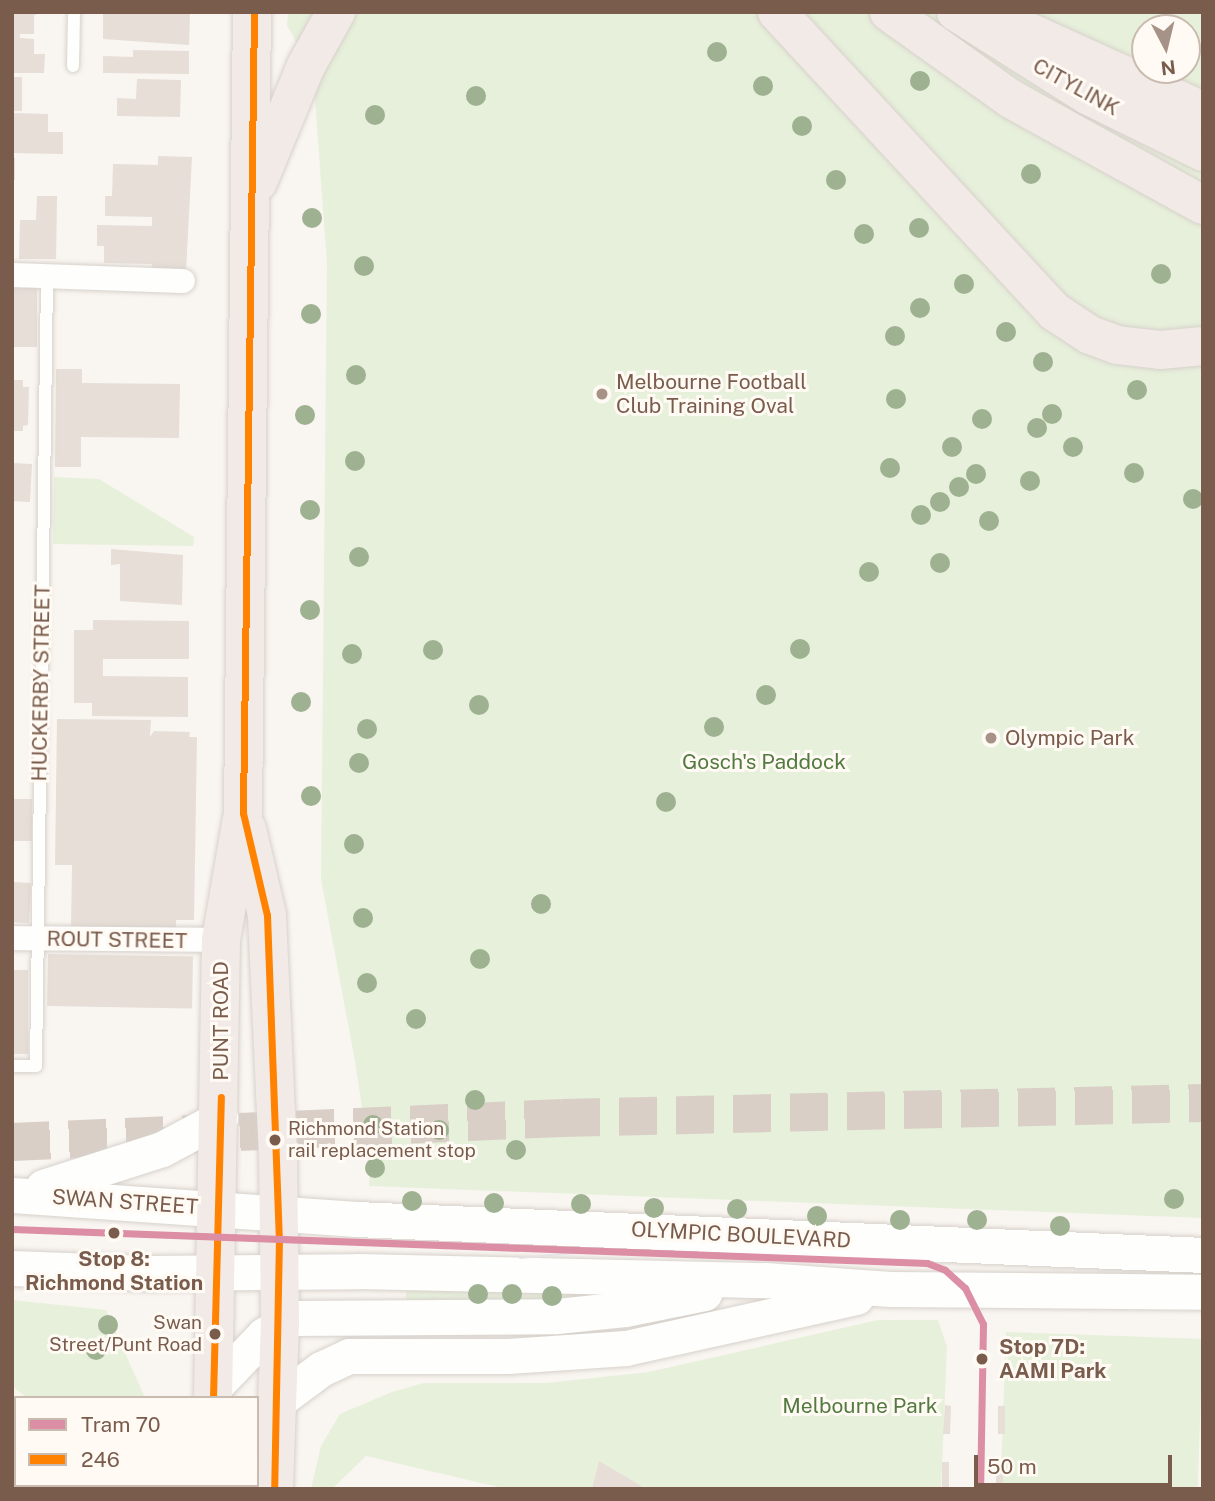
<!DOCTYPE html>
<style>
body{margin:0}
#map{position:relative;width:1215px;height:1501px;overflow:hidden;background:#f9f5f0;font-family:"Public Sans",sans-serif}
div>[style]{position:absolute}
.green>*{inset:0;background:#e7f0db;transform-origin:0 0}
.building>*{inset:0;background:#e6ded7;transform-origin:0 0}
.highway-tunnel>*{height:38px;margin-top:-19px;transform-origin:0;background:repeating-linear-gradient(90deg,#d9cfc7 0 38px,transparent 0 57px)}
.roads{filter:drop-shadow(0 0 2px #d7d1cb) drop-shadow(0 0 2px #d7d1cb)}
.lane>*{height:12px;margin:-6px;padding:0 6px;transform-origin:6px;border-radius:6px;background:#fefefd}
.street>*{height:24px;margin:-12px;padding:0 12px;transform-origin:12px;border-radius:12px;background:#fefefd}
.secondary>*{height:35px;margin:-17.5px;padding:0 17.5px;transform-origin:17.5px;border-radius:17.5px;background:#fefefd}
.highway>*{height:38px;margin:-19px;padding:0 19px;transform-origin:19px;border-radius:19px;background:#f2eae7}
.tram>*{height:2px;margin:-1px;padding:0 1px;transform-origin:1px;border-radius:1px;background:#e6e3e7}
.bus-1>*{height:7px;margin:-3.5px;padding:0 3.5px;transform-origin:3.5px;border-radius:3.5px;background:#ff8200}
.tram-1>*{height:7px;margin:-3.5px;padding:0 3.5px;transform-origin:3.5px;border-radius:3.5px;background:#dc8ea5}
.trees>*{width:20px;height:20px;margin:-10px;border-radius:50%;background:#9eb190}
.dots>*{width:19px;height:19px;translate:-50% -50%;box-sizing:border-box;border:4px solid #fffaf3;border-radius:50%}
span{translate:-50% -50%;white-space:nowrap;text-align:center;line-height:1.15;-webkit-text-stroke:6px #fffaf3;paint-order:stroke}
.bus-label{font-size:19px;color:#7a5c4d}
.left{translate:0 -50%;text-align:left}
.right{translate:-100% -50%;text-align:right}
.street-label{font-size:21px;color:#7a5c4d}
.poi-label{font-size:21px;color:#7a5c4d}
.park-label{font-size:21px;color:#537a41}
.stop-label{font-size:21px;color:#7a5c4d;font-weight:700}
.frame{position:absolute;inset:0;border:14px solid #7a5c4d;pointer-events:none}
.legend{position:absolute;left:14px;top:1396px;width:245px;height:91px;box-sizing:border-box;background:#fffaf3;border:2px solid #cabbb1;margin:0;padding:9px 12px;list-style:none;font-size:21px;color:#7a5c4d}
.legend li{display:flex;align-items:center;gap:14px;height:35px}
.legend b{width:35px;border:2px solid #cabbb1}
.north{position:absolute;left:1131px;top:14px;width:70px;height:70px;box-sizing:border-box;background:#fffaf3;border:2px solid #cabbb1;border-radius:50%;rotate:173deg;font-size:19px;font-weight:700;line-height:28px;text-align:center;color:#7a5c4d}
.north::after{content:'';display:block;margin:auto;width:24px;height:32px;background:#a69286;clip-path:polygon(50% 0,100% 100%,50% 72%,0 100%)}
.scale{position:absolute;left:974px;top:1455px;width:198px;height:32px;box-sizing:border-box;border:4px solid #7a5c4d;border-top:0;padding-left:9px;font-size:21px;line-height:24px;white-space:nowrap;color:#7a5c4d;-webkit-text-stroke:5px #fffaf3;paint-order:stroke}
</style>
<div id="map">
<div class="green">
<i style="clip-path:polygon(evenodd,288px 12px,1203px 12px,1203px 1218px,369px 1186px,370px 1161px,355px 1061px,321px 879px,327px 263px,313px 73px,287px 25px,288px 12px,1145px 28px,1187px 28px,1187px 70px,1145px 70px,1145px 28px)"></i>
<i style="clip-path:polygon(54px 477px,99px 479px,194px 537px,193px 546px,53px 544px)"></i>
<i style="clip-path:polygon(406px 1284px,580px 1292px,580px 1300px,406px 1303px)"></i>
<i style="clip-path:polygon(12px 1300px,106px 1310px,145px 1398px,27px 1398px,12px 1386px)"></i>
<i style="clip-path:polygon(878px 1320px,938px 1320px,947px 1347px,941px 1489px,507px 1489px,366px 1456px,332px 1489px,311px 1489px,321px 1446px,340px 1414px,392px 1392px,424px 1383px,547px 1383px,649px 1372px)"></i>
<i style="left:1006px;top:1332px;width:197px;height:157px;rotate:2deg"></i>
</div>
<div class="building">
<i style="clip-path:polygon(12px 12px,45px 12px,34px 15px,34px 34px,20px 34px,20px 38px,34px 39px,34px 54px,45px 54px,44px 73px,12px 73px)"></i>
<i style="clip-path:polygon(103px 12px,190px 12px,189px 45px,103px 39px)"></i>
<i style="clip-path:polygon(133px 50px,189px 51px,189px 74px,103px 73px,103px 56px,133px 57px)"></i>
<i style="left:12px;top:77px;width:10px;height:34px"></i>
<i style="clip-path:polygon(137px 79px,181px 80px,180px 117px,117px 116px,117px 98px,136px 99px)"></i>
<i style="clip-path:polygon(12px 113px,48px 114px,48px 132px,63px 132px,63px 154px,12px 153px)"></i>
<i style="clip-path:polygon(158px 156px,192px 157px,186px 271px,151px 270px,152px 264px,104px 263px,104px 246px,97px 246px,97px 225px,152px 226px,152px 217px,105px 216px,105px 196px,112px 196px,113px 164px,158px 165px)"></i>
<i style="left:12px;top:158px;width:3px;height:22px"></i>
<i style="clip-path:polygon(37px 196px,57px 196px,56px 259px,19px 259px,20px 220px,36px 220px)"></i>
<i style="left:12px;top:288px;width:25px;height:59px"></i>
<i style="clip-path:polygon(56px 369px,82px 369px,82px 383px,180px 384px,179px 438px,81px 437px,81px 467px,55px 467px)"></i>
<i style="clip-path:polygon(12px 380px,23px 380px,23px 387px,29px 387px,28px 425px,23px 426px,23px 431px,12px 431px)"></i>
<i style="left:12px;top:463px;width:20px;height:38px;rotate:3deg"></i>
<i style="clip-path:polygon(111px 549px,183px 555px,182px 605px,120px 601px,120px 564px,111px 565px)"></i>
<i style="clip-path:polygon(93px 620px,189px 621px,189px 659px,103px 659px,103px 676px,188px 677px,188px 717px,92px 716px,92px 703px,74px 703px,74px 630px,93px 630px)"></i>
<i style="clip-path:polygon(57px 719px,151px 720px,150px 737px,154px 731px,190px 732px,189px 737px,197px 737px,194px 920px,176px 920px,176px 932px,71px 931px,72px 865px,55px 865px)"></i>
<i style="left:12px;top:799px;width:20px;height:42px"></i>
<i style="left:12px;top:882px;width:19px;height:40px;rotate:3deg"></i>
<i style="left:48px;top:954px;width:145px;height:52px;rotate:1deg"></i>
<i style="left:12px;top:970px;width:16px;height:84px"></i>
<i style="clip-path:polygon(945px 1405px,951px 1406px,950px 1434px,943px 1434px)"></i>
<i style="left:998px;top:1406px;width:7px;height:28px"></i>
<i style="clip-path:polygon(599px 1461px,638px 1484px,645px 1489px,592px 1489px)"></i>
<i style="left:942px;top:1462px;width:7px;height:27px"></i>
<i style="left:996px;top:1462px;width:7px;height:27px"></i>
<i style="clip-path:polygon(12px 1467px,16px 1485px,110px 1489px,12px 1489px)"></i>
</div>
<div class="highway-tunnel">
<i style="left:12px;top:1142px;width:551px;rotate:-2.5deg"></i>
<i style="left:562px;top:1118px;width:641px;rotate:-1.34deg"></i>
</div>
<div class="roads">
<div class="lane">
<i style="left:73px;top:66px;width:54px;rotate:-88.9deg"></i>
<i style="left:12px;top:1066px;width:24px"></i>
<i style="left:36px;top:1066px;width:790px;rotate:-89.2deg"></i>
</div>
<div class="street">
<i style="left:12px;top:275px;width:171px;rotate:2deg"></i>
<i style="left:12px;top:938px;width:209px;rotate:0.5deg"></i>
</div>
<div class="secondary">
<i style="left:43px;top:1187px;width:125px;rotate:-17.7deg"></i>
<i style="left:162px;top:1149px;width:66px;rotate:-28.1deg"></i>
<i style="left:12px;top:1195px;width:345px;rotate:4deg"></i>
<i style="left:356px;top:1219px;width:848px;rotate:2.43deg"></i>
<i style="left:12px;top:1268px;width:135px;rotate:2.1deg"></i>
<i style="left:147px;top:1273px;width:210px;rotate:-0.5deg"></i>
<i style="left:357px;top:1271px;width:408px;rotate:1.3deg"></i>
<i style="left:765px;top:1280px;width:125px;rotate:4.1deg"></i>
<i style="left:890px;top:1289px;width:313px;rotate:0.5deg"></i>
<i style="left:213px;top:1388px;width:74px;rotate:-46.1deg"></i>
<i style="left:264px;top:1335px;width:34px;rotate:-30deg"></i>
<i style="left:293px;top:1318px;width:264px;rotate:-0.4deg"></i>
<i style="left:557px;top:1316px;width:68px;rotate:-5.9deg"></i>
<i style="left:625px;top:1309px;width:81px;rotate:-11.4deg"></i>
<i style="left:278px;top:1401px;width:54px;rotate:-36.7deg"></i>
<i style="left:321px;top:1369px;width:31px;rotate:-25deg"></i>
<i style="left:349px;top:1356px;width:159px"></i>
<i style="left:508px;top:1356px;width:118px;rotate:-3.9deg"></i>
<i style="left:626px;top:1348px;width:236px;rotate:-12.5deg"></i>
</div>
<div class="highway">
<i style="left:777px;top:12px;width:409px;rotate:47.2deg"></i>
<i style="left:1055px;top:312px;width:42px;rotate:33.3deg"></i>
<i style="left:1090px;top:335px;width:29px;rotate:20deg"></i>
<i style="left:1117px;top:345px;width:43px;rotate:6.6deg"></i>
<i style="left:1160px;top:350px;width:43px;rotate:-5.3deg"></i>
<i style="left:889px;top:12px;width:150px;rotate:35.5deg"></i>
<i style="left:1011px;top:99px;width:219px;rotate:28.9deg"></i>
<i style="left:956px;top:12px;width:157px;rotate:32.3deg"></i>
<i style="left:1089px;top:96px;width:127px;rotate:26.2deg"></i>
<i style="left:1007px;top:22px;width:215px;rotate:24.4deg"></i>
<i style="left:258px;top:182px;width:126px;rotate:-67.5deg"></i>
<i style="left:306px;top:66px;width:62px;rotate:-60.9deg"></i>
<i style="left:247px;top:829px;width:88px;rotate:76.9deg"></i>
<i style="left:267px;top:915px;width:240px;rotate:87.4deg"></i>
<i style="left:278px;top:1155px;width:168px;rotate:89.3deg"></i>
<i style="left:280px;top:1323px;width:166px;rotate:92.1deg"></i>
<i style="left:213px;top:1398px;width:458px;rotate:-89deg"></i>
<i style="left:221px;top:940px;width:129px;rotate:-80.2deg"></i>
<i style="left:243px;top:813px;width:801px;rotate:-89.36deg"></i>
<i style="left:210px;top:1489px;width:4px;rotate:-90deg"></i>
</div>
</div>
<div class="tram">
<i style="left:520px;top:1258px;width:96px;rotate:-5.4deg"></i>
</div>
<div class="bus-1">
<i style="left:254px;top:12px;width:801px;rotate:90.79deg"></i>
<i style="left:243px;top:813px;width:105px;rotate:76.8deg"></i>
<i style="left:267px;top:915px;width:323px;rotate:87.9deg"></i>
<i style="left:279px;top:1238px;width:251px;rotate:91.1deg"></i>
<i style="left:213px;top:1398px;width:301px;rotate:-88.5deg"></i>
</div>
<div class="tram-1">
<i style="left:12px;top:1229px;width:916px;rotate:2.13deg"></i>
<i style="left:927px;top:1263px;width:19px;rotate:21deg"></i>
<i style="left:945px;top:1270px;width:27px;rotate:42deg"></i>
<i style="left:965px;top:1288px;width:40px;rotate:63.4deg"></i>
<i style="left:983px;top:1324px;width:165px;rotate:91deg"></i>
</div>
<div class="trees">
<i style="left:717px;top:52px"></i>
<i style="left:920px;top:81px"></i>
<i style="left:763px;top:86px"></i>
<i style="left:476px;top:96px"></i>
<i style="left:375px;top:115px"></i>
<i style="left:802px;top:126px"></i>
<i style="left:1031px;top:174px"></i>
<i style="left:836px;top:180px"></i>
<i style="left:312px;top:218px"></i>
<i style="left:919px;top:228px"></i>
<i style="left:864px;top:234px"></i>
<i style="left:364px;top:266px"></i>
<i style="left:1161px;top:274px"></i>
<i style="left:964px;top:284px"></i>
<i style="left:920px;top:308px"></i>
<i style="left:311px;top:314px"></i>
<i style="left:1006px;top:332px"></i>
<i style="left:895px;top:336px"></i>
<i style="left:1043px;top:362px"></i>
<i style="left:356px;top:375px"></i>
<i style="left:1137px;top:390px"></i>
<i style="left:896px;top:399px"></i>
<i style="left:1052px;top:414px"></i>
<i style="left:305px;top:415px"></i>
<i style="left:982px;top:419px"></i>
<i style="left:1037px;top:428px"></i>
<i style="left:952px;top:447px"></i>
<i style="left:1073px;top:447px"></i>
<i style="left:355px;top:461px"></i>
<i style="left:890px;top:468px"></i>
<i style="left:1134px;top:473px"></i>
<i style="left:976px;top:474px"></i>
<i style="left:1030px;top:481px"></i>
<i style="left:959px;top:487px"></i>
<i style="left:1193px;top:499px"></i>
<i style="left:940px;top:502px"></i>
<i style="left:310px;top:510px"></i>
<i style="left:921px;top:515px"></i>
<i style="left:989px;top:521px"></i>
<i style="left:359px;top:557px"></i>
<i style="left:940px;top:563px"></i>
<i style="left:869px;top:572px"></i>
<i style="left:310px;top:610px"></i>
<i style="left:800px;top:649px"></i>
<i style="left:433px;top:650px"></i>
<i style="left:352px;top:654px"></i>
<i style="left:766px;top:695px"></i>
<i style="left:301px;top:702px"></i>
<i style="left:479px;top:705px"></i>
<i style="left:714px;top:727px"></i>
<i style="left:367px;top:729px"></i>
<i style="left:359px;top:763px"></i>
<i style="left:311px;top:796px"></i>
<i style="left:666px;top:802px"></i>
<i style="left:354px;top:844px"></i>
<i style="left:541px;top:904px"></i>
<i style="left:363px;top:918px"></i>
<i style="left:480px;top:959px"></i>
<i style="left:367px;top:983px"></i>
<i style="left:416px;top:1019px"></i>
<i style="left:475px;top:1100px"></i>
<i style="left:373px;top:1125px"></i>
<i style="left:439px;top:1130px"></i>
<i style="left:516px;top:1150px"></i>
<i style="left:375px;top:1168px"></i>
<i style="left:1174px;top:1199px"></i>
<i style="left:412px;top:1201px"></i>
<i style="left:494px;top:1203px"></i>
<i style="left:581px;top:1204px"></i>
<i style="left:654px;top:1208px"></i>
<i style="left:737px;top:1209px"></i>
<i style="left:817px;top:1216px"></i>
<i style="left:900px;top:1220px"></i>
<i style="left:977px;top:1220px"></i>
<i style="left:1060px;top:1226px"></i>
<i style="left:478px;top:1294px"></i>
<i style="left:512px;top:1294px"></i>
<i style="left:552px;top:1296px"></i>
<i style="left:108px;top:1325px"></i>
<i style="left:96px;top:1350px"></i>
</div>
<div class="dots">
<i style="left:602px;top:394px;background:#a69286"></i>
<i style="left:991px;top:738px;background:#a69286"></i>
<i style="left:275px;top:1140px;background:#7a5c4d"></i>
<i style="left:114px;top:1233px;background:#7a5c4d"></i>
<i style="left:215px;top:1334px;background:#7a5c4d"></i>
<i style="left:982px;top:1359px;background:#7a5c4d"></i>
</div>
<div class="bus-label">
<span class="left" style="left:288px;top:1140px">Richmond Station<br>rail replacement stop</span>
<span class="right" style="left:202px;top:1334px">Swan<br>Street/Punt Road</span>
</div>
<div class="street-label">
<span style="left:1076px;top:87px;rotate:29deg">CITYLINK</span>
<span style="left:41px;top:683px;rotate:-89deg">HUCKERBY STREET</span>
<span style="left:117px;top:940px;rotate:1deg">ROUT STREET</span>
<span style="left:221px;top:1021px;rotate:-90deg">PUNT ROAD</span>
<span style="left:125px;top:1202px;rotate:4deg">SWAN STREET</span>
<span style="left:741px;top:1235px;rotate:3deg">OLYMPIC BOULEVARD</span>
</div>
<div class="poi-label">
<span class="left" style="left:616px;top:394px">Melbourne Football<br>Club Training Oval</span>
<span class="left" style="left:1005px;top:738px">Olympic Park</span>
</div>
<div class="park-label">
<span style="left:764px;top:762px">Gosch's Paddock</span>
<span style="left:860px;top:1406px">Melbourne Park</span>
</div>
<div class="stop-label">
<span style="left:114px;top:1271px">Stop 8:<br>Richmond Station</span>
<span class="left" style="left:999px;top:1359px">Stop 7D:<br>AAMI Park</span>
</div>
<div class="frame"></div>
<ul class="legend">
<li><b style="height:9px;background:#dc8ea5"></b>Tram 70</li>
<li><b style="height:9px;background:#ff8200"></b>246</li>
</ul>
<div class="north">N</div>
<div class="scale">50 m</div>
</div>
